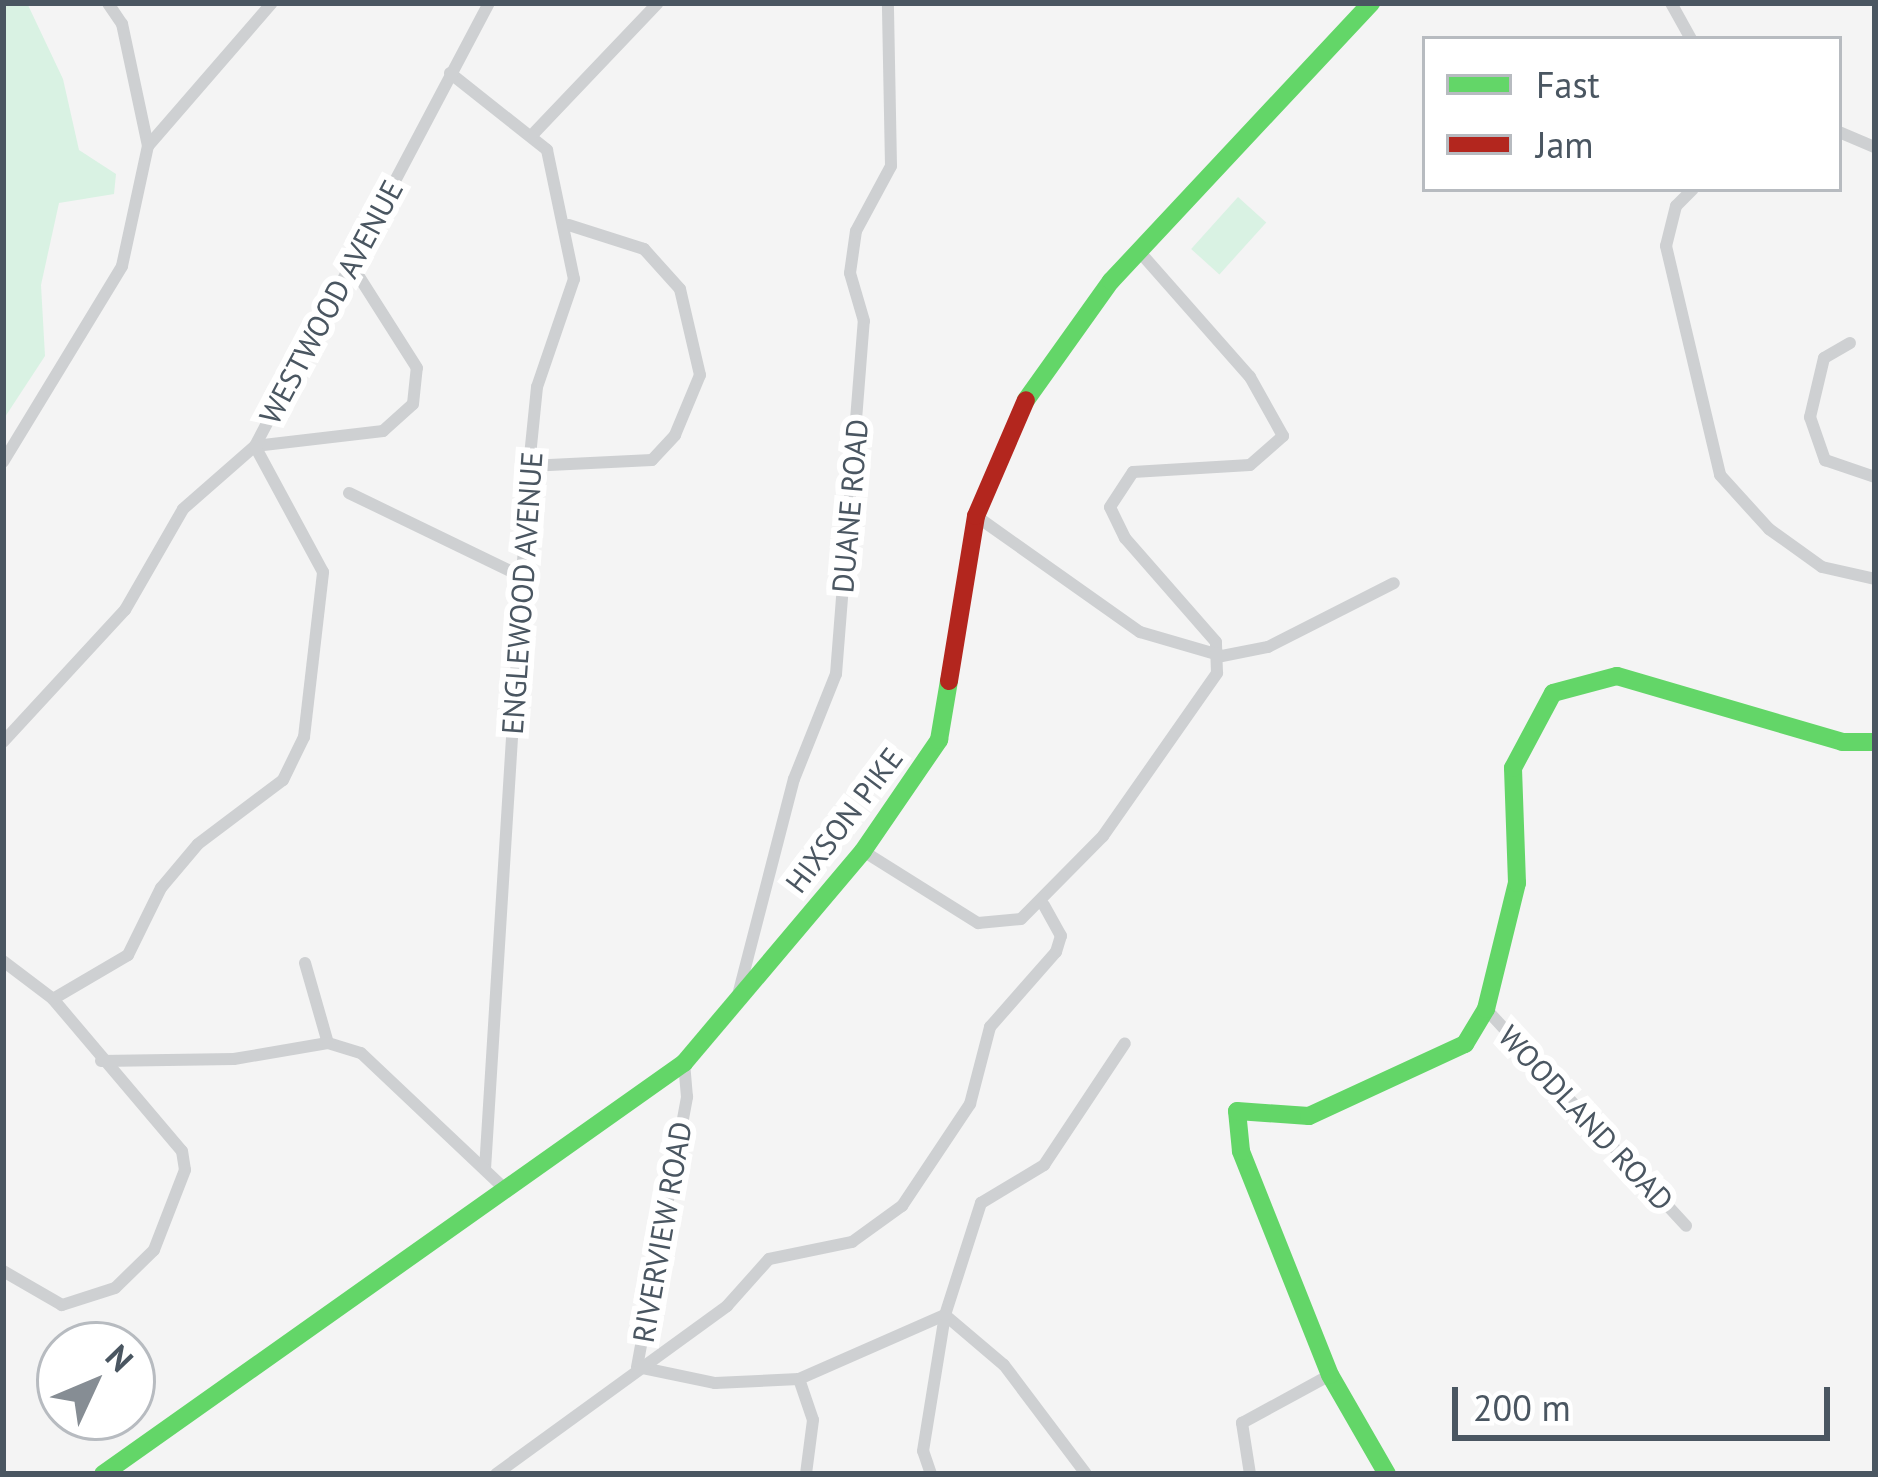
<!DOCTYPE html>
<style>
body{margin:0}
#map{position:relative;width:1878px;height:1477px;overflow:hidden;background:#f4f4f4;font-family:"PT Sans",sans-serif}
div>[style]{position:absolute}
.green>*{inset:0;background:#d9f2e3;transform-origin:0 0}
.street>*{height:12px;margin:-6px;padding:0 6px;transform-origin:6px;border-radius:6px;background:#ced0d2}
.fast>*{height:18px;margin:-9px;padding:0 9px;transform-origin:9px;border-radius:9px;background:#63d668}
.jam>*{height:18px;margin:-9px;padding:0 9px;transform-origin:9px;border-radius:9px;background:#b3261e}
span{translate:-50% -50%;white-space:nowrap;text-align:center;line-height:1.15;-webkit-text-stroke:12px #fff;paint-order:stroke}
.street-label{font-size:30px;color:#4a5661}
.frame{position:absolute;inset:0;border:6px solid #4a5661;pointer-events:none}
.legend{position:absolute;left:1422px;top:36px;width:420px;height:156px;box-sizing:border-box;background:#fff;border:3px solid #b7bbc0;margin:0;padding:15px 21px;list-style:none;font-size:36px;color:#4a5661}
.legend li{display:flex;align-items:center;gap:24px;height:60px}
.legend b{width:60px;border:3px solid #b7bbc0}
.north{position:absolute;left:36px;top:1321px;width:120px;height:120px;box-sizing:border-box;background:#fff;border:3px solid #b7bbc0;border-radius:50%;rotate:46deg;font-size:33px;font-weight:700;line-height:48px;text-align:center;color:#4a5661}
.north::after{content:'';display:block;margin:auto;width:42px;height:54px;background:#868d94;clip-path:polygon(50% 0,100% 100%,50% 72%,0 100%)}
.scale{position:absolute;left:1452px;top:1387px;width:378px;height:54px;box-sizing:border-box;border:6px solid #4a5661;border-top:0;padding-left:15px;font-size:36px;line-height:42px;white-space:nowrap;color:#4a5661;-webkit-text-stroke:9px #fff;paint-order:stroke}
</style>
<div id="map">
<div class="green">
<i style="clip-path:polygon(3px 3px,27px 3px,63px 79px,79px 150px,116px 174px,114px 194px,59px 203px,41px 285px,45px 356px,3px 420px)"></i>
<i style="left:1238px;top:197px;width:38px;height:70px;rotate:42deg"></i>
</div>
<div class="street">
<i style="left:1671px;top:3px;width:41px;rotate:60.9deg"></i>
<i style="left:450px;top:73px;width:124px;rotate:38.4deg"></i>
<i style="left:547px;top:150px;width:132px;rotate:78.2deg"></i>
<i style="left:574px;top:279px;width:114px;rotate:108.9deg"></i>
<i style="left:537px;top:387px;width:79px;rotate:95.8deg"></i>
<i style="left:529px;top:466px;width:704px;rotate:93.58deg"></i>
<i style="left:535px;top:132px;width:178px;rotate:-46.4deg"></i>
<i style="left:1839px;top:132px;width:39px;rotate:23deg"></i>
<i style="left:148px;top:146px;width:189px;rotate:-49.1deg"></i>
<i style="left:1693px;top:189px;width:24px;rotate:135deg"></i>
<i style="left:1676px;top:206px;width:41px;rotate:104deg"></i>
<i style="left:1666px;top:246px;width:235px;rotate:76.7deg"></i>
<i style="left:1720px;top:475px;width:73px;rotate:47.8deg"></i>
<i style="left:1769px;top:529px;width:65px;rotate:35.6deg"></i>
<i style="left:1822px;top:567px;width:54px;rotate:12.8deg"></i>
<i style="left:1850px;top:343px;width:30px;rotate:150deg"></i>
<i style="left:1824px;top:358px;width:61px;rotate:103.3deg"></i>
<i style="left:1810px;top:417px;width:46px;rotate:70.8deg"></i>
<i style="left:1825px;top:460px;width:53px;rotate:18.8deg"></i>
<i style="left:255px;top:446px;width:129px;rotate:-6.7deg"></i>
<i style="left:383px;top:431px;width:40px;rotate:-42deg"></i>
<i style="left:413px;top:404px;width:36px;rotate:-84deg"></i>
<i style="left:417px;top:368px;width:120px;rotate:-122.4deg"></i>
<i style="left:3px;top:462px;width:229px;rotate:-58.7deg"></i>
<i style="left:122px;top:266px;width:123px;rotate:-77.8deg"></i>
<i style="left:148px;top:146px;width:125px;rotate:-102deg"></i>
<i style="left:122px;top:24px;width:25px;rotate:-124deg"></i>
<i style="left:529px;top:466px;width:123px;rotate:-2.8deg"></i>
<i style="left:652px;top:460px;width:34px;rotate:-47deg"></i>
<i style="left:675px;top:435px;width:65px;rotate:-67.4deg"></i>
<i style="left:700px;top:375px;width:88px;rotate:-103.1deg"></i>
<i style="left:680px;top:289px;width:54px;rotate:-132deg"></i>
<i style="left:644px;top:249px;width:79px;rotate:-162.3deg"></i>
<i style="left:349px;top:493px;width:193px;rotate:25.8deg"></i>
<i style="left:976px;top:516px;width:201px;rotate:35.3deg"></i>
<i style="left:1140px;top:632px;width:85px;rotate:16.3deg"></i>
<i style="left:1222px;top:656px;width:47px;rotate:-11.1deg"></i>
<i style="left:1268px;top:647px;width:141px;rotate:-26.9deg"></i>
<i style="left:3px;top:742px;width:180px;rotate:-47.3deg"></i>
<i style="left:125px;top:610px;width:116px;rotate:-60.1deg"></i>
<i style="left:183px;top:509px;width:96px;rotate:-41.2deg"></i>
<i style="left:255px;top:446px;width:501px;rotate:-62.16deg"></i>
<i style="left:863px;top:851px;width:136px;rotate:32.1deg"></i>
<i style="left:978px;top:923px;width:43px;rotate:-5.3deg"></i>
<i style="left:1021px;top:919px;width:117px;rotate:-45.3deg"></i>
<i style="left:1103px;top:836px;width:199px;rotate:-55deg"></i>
<i style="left:1217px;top:673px;width:31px;rotate:-92deg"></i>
<i style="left:1216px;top:642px;width:138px;rotate:-131.2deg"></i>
<i style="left:1125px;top:538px;width:34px;rotate:-116deg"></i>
<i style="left:1110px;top:507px;width:42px;rotate:-56.7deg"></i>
<i style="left:1133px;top:472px;width:117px;rotate:-3.4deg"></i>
<i style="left:1250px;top:465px;width:44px;rotate:-41.3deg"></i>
<i style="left:1283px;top:436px;width:68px;rotate:-119.2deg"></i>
<i style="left:1250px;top:377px;width:168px;rotate:-131.4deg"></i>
<i style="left:3px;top:961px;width:63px;rotate:37.2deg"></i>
<i style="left:53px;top:999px;width:199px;rotate:49.7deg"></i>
<i style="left:182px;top:1151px;width:19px;rotate:81deg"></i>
<i style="left:185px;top:1170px;width:86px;rotate:111.2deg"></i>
<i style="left:154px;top:1250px;width:54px;rotate:135.7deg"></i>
<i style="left:115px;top:1288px;width:56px;rotate:162.2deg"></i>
<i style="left:62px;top:1305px;width:68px;rotate:-150deg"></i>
<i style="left:305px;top:963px;width:83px;rotate:74deg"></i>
<i style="left:53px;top:999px;width:87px;rotate:-30.4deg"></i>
<i style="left:128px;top:955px;width:75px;rotate:-63.8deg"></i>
<i style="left:161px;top:888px;width:57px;rotate:-49.9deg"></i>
<i style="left:198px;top:844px;width:106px;rotate:-37deg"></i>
<i style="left:283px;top:780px;width:48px;rotate:-64deg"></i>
<i style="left:304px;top:737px;width:166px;rotate:-83.4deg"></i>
<i style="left:323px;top:572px;width:143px;rotate:-118.4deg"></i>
<i style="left:737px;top:999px;width:227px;rotate:-75.5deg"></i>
<i style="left:794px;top:779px;width:113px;rotate:-68.2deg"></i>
<i style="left:836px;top:674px;width:354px;rotate:-85.5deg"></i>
<i style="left:864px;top:321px;width:50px;rotate:-106.3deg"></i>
<i style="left:850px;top:273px;width:42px;rotate:-81.9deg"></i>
<i style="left:856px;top:231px;width:74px;rotate:-61.7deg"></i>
<i style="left:891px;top:166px;width:163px;rotate:-91.1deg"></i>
<i style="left:1486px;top:1009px;width:295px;rotate:47.3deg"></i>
<i style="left:101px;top:1061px;width:133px;rotate:-0.9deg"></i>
<i style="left:234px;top:1059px;width:95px;rotate:-9.7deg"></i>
<i style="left:328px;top:1043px;width:34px;rotate:17deg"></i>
<i style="left:361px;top:1053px;width:199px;rotate:43.4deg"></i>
<i style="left:945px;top:1315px;width:77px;rotate:40.3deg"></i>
<i style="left:1004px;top:1365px;width:136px;rotate:53deg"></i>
<i style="left:637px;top:1367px;width:275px;rotate:-79.5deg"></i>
<i style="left:687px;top:1097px;width:34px;rotate:-95deg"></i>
<i style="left:638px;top:1367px;width:79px;rotate:11.7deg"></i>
<i style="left:715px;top:1383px;width:84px;rotate:-2.7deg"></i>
<i style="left:799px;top:1379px;width:159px;rotate:-23.7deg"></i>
<i style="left:799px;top:1379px;width:43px;rotate:71.1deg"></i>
<i style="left:813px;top:1420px;width:54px;rotate:97.4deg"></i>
<i style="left:496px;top:1474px;width:286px;rotate:-36deg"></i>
<i style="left:727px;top:1306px;width:63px;rotate:-48.2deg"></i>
<i style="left:769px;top:1259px;width:85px;rotate:-11.6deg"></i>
<i style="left:852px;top:1242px;width:62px;rotate:-35.8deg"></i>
<i style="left:902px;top:1206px;width:123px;rotate:-56.3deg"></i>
<i style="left:970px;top:1104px;width:80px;rotate:-75.4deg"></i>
<i style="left:990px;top:1027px;width:100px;rotate:-48.7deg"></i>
<i style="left:1056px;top:952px;width:17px;rotate:-73deg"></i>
<i style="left:1061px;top:936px;width:35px;rotate:-119deg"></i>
<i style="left:931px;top:1474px;width:24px;rotate:-109deg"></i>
<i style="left:923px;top:1451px;width:138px;rotate:-80.8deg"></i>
<i style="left:945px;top:1315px;width:118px;rotate:-72.2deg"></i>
<i style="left:981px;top:1203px;width:74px;rotate:-31.1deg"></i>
<i style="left:1044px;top:1165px;width:146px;rotate:-56.4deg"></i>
<i style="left:1250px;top:1474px;width:52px;rotate:-98.9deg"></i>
<i style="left:1242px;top:1423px;width:100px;rotate:-28.6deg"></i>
</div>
<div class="fast">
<i style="left:1026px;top:400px;width:146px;rotate:-54.5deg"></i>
<i style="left:1111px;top:281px;width:381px;rotate:-46.9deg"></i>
<i style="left:103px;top:1474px;width:712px;rotate:-35.28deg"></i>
<i style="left:684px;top:1063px;width:277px;rotate:-49.8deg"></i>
<i style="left:863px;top:851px;width:135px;rotate:-55.6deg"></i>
<i style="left:939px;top:740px;width:60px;rotate:-80.4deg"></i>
<i style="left:1387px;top:1474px;width:114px;rotate:-119.9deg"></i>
<i style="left:1330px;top:1375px;width:241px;rotate:-111.7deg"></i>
<i style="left:1241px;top:1151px;width:40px;rotate:-95.7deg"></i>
<i style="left:1237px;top:1111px;width:72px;rotate:4deg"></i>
<i style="left:1309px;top:1116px;width:172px;rotate:-24.8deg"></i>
<i style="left:1465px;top:1044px;width:41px;rotate:-59deg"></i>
<i style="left:1486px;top:1009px;width:130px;rotate:-76.2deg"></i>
<i style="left:1517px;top:883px;width:115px;rotate:-92deg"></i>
<i style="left:1513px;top:768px;width:85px;rotate:-61.9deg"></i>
<i style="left:1553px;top:693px;width:66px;rotate:-14.9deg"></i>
<i style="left:1617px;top:676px;width:234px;rotate:16.3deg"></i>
<i style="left:1842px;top:742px;width:33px"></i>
</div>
<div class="jam">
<i style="left:949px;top:681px;width:167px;rotate:-80.7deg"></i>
<i style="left:976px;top:516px;width:126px;rotate:-66.7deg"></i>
</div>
<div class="street-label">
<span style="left:331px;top:302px;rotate:-62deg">WESTWOOD AVENUE</span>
<span style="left:850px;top:506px;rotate:-85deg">DUANE ROAD</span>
<span style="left:522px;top:593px;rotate:-86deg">ENGLEWOOD AVENUE</span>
<span style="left:844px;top:820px;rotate:-53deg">HIXSON PIKE</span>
<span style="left:1586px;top:1118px;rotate:47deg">WOODLAND ROAD</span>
<span style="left:662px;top:1232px;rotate:-80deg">RIVERVIEW ROAD</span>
</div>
<div class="frame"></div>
<ul class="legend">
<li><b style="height:15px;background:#63d668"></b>Fast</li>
<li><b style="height:15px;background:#b3261e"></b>Jam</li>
</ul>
<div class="north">N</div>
<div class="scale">200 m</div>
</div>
